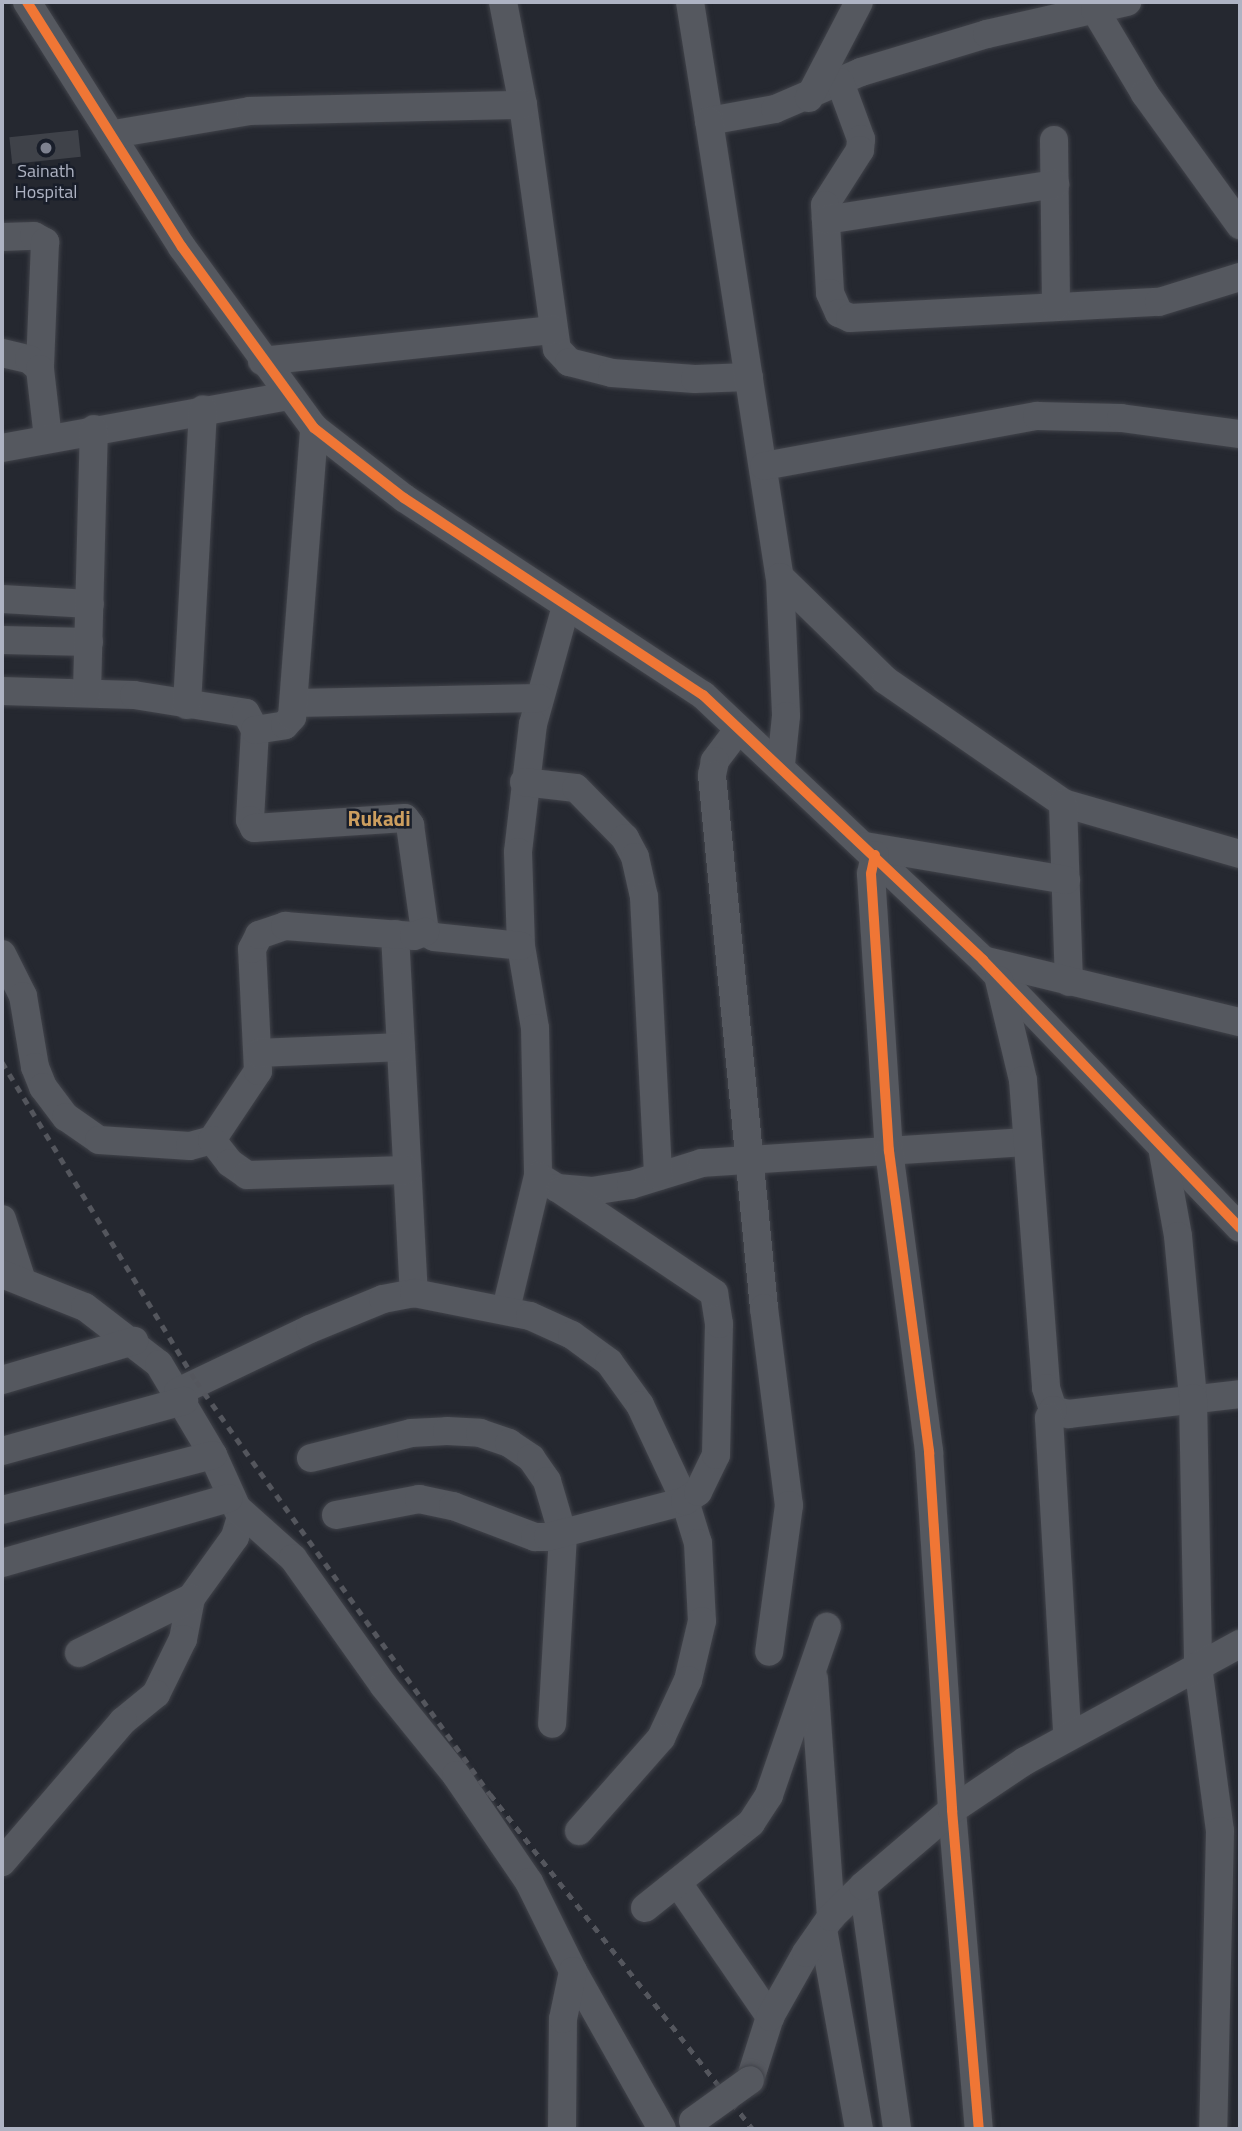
<!DOCTYPE html>
<style>
body{margin:0}
#map{position:relative;width:1242px;height:2131px;overflow:hidden;background:#252830;font-family:"Titillium Web",sans-serif}
div>[style]{position:absolute}
.building>*{inset:0;background:#3f4249;transform-origin:0 0}
.roads{filter:drop-shadow(0 0 2px #41434a) drop-shadow(0 0 2px #41434a)}
.minor>*{height:28px;margin:-14px;padding:0 14px;transform-origin:14px;border-radius:14px;background:#55585f}
.rail>*{height:5px;margin-top:-2.5px;transform-origin:0;background:repeating-linear-gradient(90deg,#54565d 0 7px,transparent 0 14px)}
.bridges{filter:drop-shadow(0 0 2px #41434a) drop-shadow(0 0 2px #41434a)}
.minor-bridge>*{height:28px;margin:-14px;padding:0 14px;transform-origin:14px;border-radius:14px;background:#55585f}
.cycleway>*{height:10px;margin:-5px;padding:0 5px;transform-origin:5px;border-radius:5px;background:#f07635}
.dots>*{width:19px;height:19px;translate:-50% -50%;box-sizing:border-box;border:4px solid #191e2a;border-radius:50%}
span{translate:-50% -50%;white-space:nowrap;text-align:center;line-height:1.15;-webkit-text-stroke:5px #191e2a;paint-order:stroke}
.poi-label{font-size:18px;color:#aeb3c3}
.quarter-label{font-size:21px;color:#cc9e5f;font-weight:700}
.frame{position:absolute;inset:0;border:4px solid #aeb3c3;pointer-events:none}
</style>
<div id="map">
<div class="building">
<i style="left:78px;top:130px;width:27px;height:69px;rotate:84deg"></i>
</div>
<div class="roads">
<div class="minor">
<i style="left:27px;top:2px;width:290px;rotate:57.7deg"></i>
<i style="left:182px;top:247px;width:224px;rotate:53.9deg"></i>
<i style="left:314px;top:428px;width:114px;rotate:37.9deg"></i>
<i style="left:404px;top:498px;width:358px;rotate:33.4deg"></i>
<i style="left:703px;top:695px;width:386px;rotate:43.4deg"></i>
<i style="left:983px;top:960px;width:371px;rotate:46.2deg"></i>
<i style="left:503px;top:2px;width:105px;rotate:79deg"></i>
<i style="left:523px;top:105px;width:246px;rotate:82.1deg"></i>
<i style="left:557px;top:349px;width:18px;rotate:47deg"></i>
<i style="left:569px;top:362px;width:44px;rotate:14.3deg"></i>
<i style="left:612px;top:373px;width:83px;rotate:4.1deg"></i>
<i style="left:695px;top:379px;width:54px;rotate:-2.1deg"></i>
<i style="left:690px;top:2px;width:121px;rotate:80.9deg"></i>
<i style="left:709px;top:121px;width:67px;rotate:-10.3deg"></i>
<i style="left:775px;top:109px;width:94px;rotate:-23.3deg"></i>
<i style="left:861px;top:72px;width:132px;rotate:-16.8deg"></i>
<i style="left:987px;top:34px;width:144px;rotate:-12.9deg"></i>
<i style="left:1095px;top:10px;width:98px;rotate:59.2deg"></i>
<i style="left:1145px;top:94px;width:162px;rotate:54.1deg"></i>
<i style="left:840px;top:82px;width:61px;rotate:69.8deg"></i>
<i style="left:861px;top:139px;width:11px;rotate:95deg"></i>
<i style="left:860px;top:150px;width:65px;rotate:122.5deg"></i>
<i style="left:825px;top:205px;width:88px;rotate:86.7deg"></i>
<i style="left:830px;top:293px;width:22px;rotate:66deg"></i>
<i style="left:839px;top:313px;width:12px;rotate:24deg"></i>
<i style="left:850px;top:318px;width:309px;rotate:-3deg"></i>
<i style="left:1159px;top:302px;width:85px;rotate:-17.2deg"></i>
<i style="left:809px;top:98px;width:108px;rotate:-62.5deg"></i>
<i style="left:709px;top:121px;width:461px;rotate:81.2deg"></i>
<i style="left:780px;top:577px;width:139px;rotate:87.5deg"></i>
<i style="left:786px;top:716px;width:48px;rotate:95.9deg"></i>
<i style="left:114px;top:134px;width:138px;rotate:-9.6deg"></i>
<i style="left:250px;top:111px;width:273px;rotate:-1.3deg"></i>
<i style="left:1054px;top:140px;width:167px;rotate:89.3deg"></i>
<i style="left:826px;top:220px;width:232px;rotate:-8.9deg"></i>
<i style="left:2px;top:237px;width:32px;rotate:-2deg"></i>
<i style="left:34px;top:236px;width:13px;rotate:29deg"></i>
<i style="left:45px;top:242px;width:127px;rotate:92.3deg"></i>
<i style="left:2px;top:353px;width:28px;rotate:13deg"></i>
<i style="left:29px;top:359px;width:15px;rotate:42deg"></i>
<i style="left:40px;top:369px;width:69px;rotate:83.4deg"></i>
<i style="left:262px;top:361px;width:293px;rotate:-6.1deg"></i>
<i style="left:2px;top:448px;width:290px;rotate:-10.3deg"></i>
<i style="left:764px;top:466px;width:278px;rotate:-10.4deg"></i>
<i style="left:1037px;top:416px;width:84px;rotate:1.4deg"></i>
<i style="left:1121px;top:418px;width:120px;rotate:7.7deg"></i>
<i style="left:780px;top:577px;width:147px;rotate:44.4deg"></i>
<i style="left:885px;top:680px;width:216px;rotate:34.6deg"></i>
<i style="left:1063px;top:803px;width:184px;rotate:16.1deg"></i>
<i style="left:2px;top:599px;width:88px;rotate:3.3deg"></i>
<i style="left:566px;top:606px;width:123px;rotate:105.6deg"></i>
<i style="left:533px;top:724px;width:129px;rotate:96.7deg"></i>
<i style="left:518px;top:852px;width:94px;rotate:88.2deg"></i>
<i style="left:521px;top:946px;width:83px;rotate:80.3deg"></i>
<i style="left:535px;top:1028px;width:148px;rotate:88.8deg"></i>
<i style="left:538px;top:1176px;width:22px;rotate:32deg"></i>
<i style="left:557px;top:1188px;width:35px;rotate:5deg"></i>
<i style="left:592px;top:1191px;width:39px;rotate:-9deg"></i>
<i style="left:631px;top:1185px;width:74px;rotate:-17.2deg"></i>
<i style="left:702px;top:1163px;width:326px;rotate:-3.7deg"></i>
<i style="left:2px;top:640px;width:87px;rotate:1.3deg"></i>
<i style="left:2px;top:691px;width:132px;rotate:1.7deg"></i>
<i style="left:134px;top:695px;width:113px;rotate:9.1deg"></i>
<i style="left:246px;top:713px;width:19px;rotate:62deg"></i>
<i style="left:255px;top:730px;width:90px;rotate:93.2deg"></i>
<i style="left:250px;top:820px;width:9px;rotate:63deg"></i>
<i style="left:254px;top:828px;width:151px;rotate:-3.8deg"></i>
<i style="left:405px;top:818px;width:9px;rotate:54deg"></i>
<i style="left:410px;top:825px;width:108px;rotate:82deg"></i>
<i style="left:425px;top:932px;width:10px;rotate:29deg"></i>
<i style="left:434px;top:937px;width:87px;rotate:5.9deg"></i>
<i style="left:87px;top:692px;width:263px;rotate:-88.5deg"></i>
<i style="left:295px;top:703px;width:244px;rotate:-1.2deg"></i>
<i style="left:187px;top:705px;width:296px;rotate:-86.9deg"></i>
<i style="left:255px;top:730px;width:30px;rotate:-9deg"></i>
<i style="left:285px;top:725px;width:11px;rotate:-49deg"></i>
<i style="left:292px;top:717px;width:290px;rotate:-85.6deg"></i>
<i style="left:738px;top:730px;width:39px;rotate:127deg"></i>
<i style="left:715px;top:761px;width:14px;rotate:102deg"></i>
<i style="left:712px;top:775px;width:536px;rotate:84.43deg"></i>
<i style="left:764px;top:1308px;width:199px;rotate:82.8deg"></i>
<i style="left:789px;top:1505px;width:148px;rotate:97.7deg"></i>
<i style="left:524px;top:782px;width:52px;rotate:6.6deg"></i>
<i style="left:576px;top:788px;width:70px;rotate:45.6deg"></i>
<i style="left:625px;top:838px;width:21px;rotate:62deg"></i>
<i style="left:635px;top:857px;width:41px;rotate:77.3deg"></i>
<i style="left:644px;top:897px;width:279px;rotate:87.1deg"></i>
<i style="left:1063px;top:803px;width:179px;rotate:88.1deg"></i>
<i style="left:865px;top:846px;width:204px;rotate:9.6deg"></i>
<i style="left:875px;top:855px;width:19px;rotate:102deg"></i>
<i style="left:871px;top:874px;width:278px;rotate:86.3deg"></i>
<i style="left:889px;top:1151px;width:304px;rotate:82.4deg"></i>
<i style="left:929px;top:1452px;width:359px;rotate:86.3deg"></i>
<i style="left:952px;top:1810px;width:320px;rotate:85.2deg"></i>
<i style="left:395px;top:934px;width:360px;rotate:87deg"></i>
<i style="left:2px;top:954px;width:47px;rotate:63.4deg"></i>
<i style="left:23px;top:996px;width:72px;rotate:80.4deg"></i>
<i style="left:35px;top:1067px;width:22px;rotate:68deg"></i>
<i style="left:43px;top:1087px;width:38px;rotate:53deg"></i>
<i style="left:66px;top:1117px;width:40px;rotate:34.9deg"></i>
<i style="left:99px;top:1140px;width:91px;rotate:3.8deg"></i>
<i style="left:190px;top:1146px;width:23px;rotate:-15deg"></i>
<i style="left:212px;top:1140px;width:83px;rotate:-56.3deg"></i>
<i style="left:258px;top:1071px;width:122px;rotate:-92.8deg"></i>
<i style="left:252px;top:949px;width:16px;rotate:-63deg"></i>
<i style="left:259px;top:935px;width:28px;rotate:-19deg"></i>
<i style="left:285px;top:926px;width:129px;rotate:4.4deg"></i>
<i style="left:414px;top:936px;width:12px;rotate:-20deg"></i>
<i style="left:983px;top:960px;width:264px;rotate:13.6deg"></i>
<i style="left:999px;top:980px;width:103px;rotate:76.5deg"></i>
<i style="left:1023px;top:1080px;width:309px;rotate:85.7deg"></i>
<i style="left:1046px;top:1388px;width:23px;rotate:72deg"></i>
<i style="left:1053px;top:1410px;width:16px;rotate:15deg"></i>
<i style="left:1068px;top:1414px;width:173px;rotate:-6.6deg"></i>
<i style="left:259px;top:1053px;width:142px;rotate:-2.4deg"></i>
<i style="left:212px;top:1140px;width:29px;rotate:52deg"></i>
<i style="left:230px;top:1163px;width:21px;rotate:35deg"></i>
<i style="left:247px;top:1175px;width:160px;rotate:-1.8deg"></i>
<i style="left:1162px;top:1147px;width:90px;rotate:79.8deg"></i>
<i style="left:1178px;top:1236px;width:163px;rotate:84.7deg"></i>
<i style="left:1193px;top:1398px;width:268px;rotate:88.9deg"></i>
<i style="left:1198px;top:1666px;width:166px;rotate:82.4deg"></i>
<i style="left:1220px;top:1831px;width:298px;rotate:91.3deg"></i>
<i style="left:2px;top:1219px;width:65px;rotate:72.1deg"></i>
<i style="left:2px;top:1274px;width:89px;rotate:21.7deg"></i>
<i style="left:85px;top:1307px;width:93px;rotate:37.6deg"></i>
<i style="left:159px;top:1364px;width:106px;rotate:59.3deg"></i>
<i style="left:213px;top:1455px;width:68px;rotate:65.7deg"></i>
<i style="left:241px;top:1517px;width:21px;rotate:107deg"></i>
<i style="left:235px;top:1537px;width:75px;rotate:125.8deg"></i>
<i style="left:191px;top:1598px;width:42px;rotate:101deg"></i>
<i style="left:183px;top:1639px;width:61px;rotate:116.1deg"></i>
<i style="left:156px;top:1694px;width:43px;rotate:140.7deg"></i>
<i style="left:123px;top:1721px;width:186px;rotate:130.6deg"></i>
<i style="left:506px;top:1309px;width:137px;rotate:-76.5deg"></i>
<i style="left:2px;top:1380px;width:138px;rotate:-16.5deg"></i>
<i style="left:178px;top:1392px;width:146px;rotate:-25.5deg"></i>
<i style="left:310px;top:1329px;width:79px;rotate:-22.3deg"></i>
<i style="left:383px;top:1299px;width:32px;rotate:-11deg"></i>
<i style="left:414px;top:1293px;width:118px;rotate:11.2deg"></i>
<i style="left:530px;top:1316px;width:46px;rotate:24.3deg"></i>
<i style="left:572px;top:1335px;width:46px;rotate:36.1deg"></i>
<i style="left:609px;top:1362px;width:53px;rotate:54.2deg"></i>
<i style="left:640px;top:1405px;width:106px;rotate:64.9deg"></i>
<i style="left:685px;top:1501px;width:44px;rotate:72.8deg"></i>
<i style="left:698px;top:1543px;width:78px;rotate:87.1deg"></i>
<i style="left:702px;top:1621px;width:61px;rotate:103.3deg"></i>
<i style="left:688px;top:1680px;width:64px;rotate:115deg"></i>
<i style="left:661px;top:1738px;width:124px;rotate:131.4deg"></i>
<i style="left:1053px;top:1410px;width:9px;rotate:117deg"></i>
<i style="left:1049px;top:1418px;width:317px;rotate:86.7deg"></i>
<i style="left:2px;top:1451px;width:189px;rotate:-15.4deg"></i>
<i style="left:311px;top:1458px;width:103px;rotate:-14deg"></i>
<i style="left:411px;top:1433px;width:36px;rotate:-3deg"></i>
<i style="left:447px;top:1431px;width:33px;rotate:3deg"></i>
<i style="left:480px;top:1433px;width:31px;rotate:19deg"></i>
<i style="left:509px;top:1443px;width:27px;rotate:34deg"></i>
<i style="left:531px;top:1458px;width:28px;rotate:55deg"></i>
<i style="left:547px;top:1481px;width:56px;rotate:73.5deg"></i>
<i style="left:563px;top:1535px;width:189px;rotate:93.3deg"></i>
<i style="left:237px;top:1508px;width:75px;rotate:41.8deg"></i>
<i style="left:293px;top:1558px;width:157px;rotate:54.6deg"></i>
<i style="left:384px;top:1686px;width:114px;rotate:51deg"></i>
<i style="left:456px;top:1775px;width:130px;rotate:55.7deg"></i>
<i style="left:529px;top:1882px;width:99px;rotate:63.7deg"></i>
<i style="left:573px;top:1971px;width:181px;rotate:60.6deg"></i>
<i style="left:2px;top:1510px;width:218px;rotate:-14.6deg"></i>
<i style="left:336px;top:1515px;width:85px;rotate:-10.9deg"></i>
<i style="left:419px;top:1499px;width:35px;rotate:12deg"></i>
<i style="left:453px;top:1506px;width:88px;rotate:20.7deg"></i>
<i style="left:535px;top:1537px;width:13px"></i>
<i style="left:548px;top:1537px;width:142px;rotate:-14.7deg"></i>
<i style="left:685px;top:1501px;width:16px;rotate:-35deg"></i>
<i style="left:698px;top:1492px;width:41px;rotate:-64.1deg"></i>
<i style="left:716px;top:1455px;width:131px;rotate:-88.7deg"></i>
<i style="left:719px;top:1324px;width:31px;rotate:-99deg"></i>
<i style="left:714px;top:1293px;width:184px;rotate:-146.1deg"></i>
<i style="left:2px;top:1563px;width:236px;rotate:-16deg"></i>
<i style="left:79px;top:1653px;width:125px;rotate:-26.2deg"></i>
<i style="left:814px;top:1679px;width:239px;rotate:85.9deg"></i>
<i style="left:678px;top:1883px;width:163px;rotate:55.5deg"></i>
<i style="left:863px;top:1886px;width:245px;rotate:82deg"></i>
<i style="left:645px;top:1908px;width:136px;rotate:-38.7deg"></i>
<i style="left:751px;top:1823px;width:33px;rotate:-57deg"></i>
<i style="left:769px;top:1795px;width:178px;rotate:-71deg"></i>
<i style="left:823px;top:1929px;width:203px;rotate:79.8deg"></i>
<i style="left:750px;top:2080px;width:66px;rotate:-72.4deg"></i>
<i style="left:770px;top:2017px;width:73px;rotate:-60.6deg"></i>
<i style="left:806px;top:1953px;width:44px;rotate:-55.2deg"></i>
<i style="left:831px;top:1917px;width:45px;rotate:-44.1deg"></i>
<i style="left:863px;top:1886px;width:117px;rotate:-40.5deg"></i>
<i style="left:952px;top:1810px;width:88px;rotate:-33.9deg"></i>
<i style="left:1025px;top:1761px;width:245px;rotate:-28.6deg"></i>
<i style="left:562px;top:2129px;width:110px;rotate:-89.5deg"></i>
<i style="left:563px;top:2019px;width:49px;rotate:-78.2deg"></i>
</div>
</div>
<div class="rail">
<i style="left:2px;top:1062px;width:373px;rotate:58.7deg"></i>
<i style="left:196px;top:1381px;width:111px;rotate:54.9deg"></i>
<i style="left:260px;top:1472px;width:396px;rotate:54.5deg"></i>
<i style="left:490px;top:1794px;width:426px;rotate:51.9deg"></i>
</div>
<div class="bridges">
<div class="minor-bridge">
<i style="left:693px;top:2121px;width:70px;rotate:-35.7deg"></i>
</div>
</div>
<div class="cycleway">
<i style="left:27px;top:2px;width:290px;rotate:57.7deg"></i>
<i style="left:182px;top:247px;width:224px;rotate:53.9deg"></i>
<i style="left:314px;top:428px;width:114px;rotate:37.9deg"></i>
<i style="left:404px;top:498px;width:358px;rotate:33.4deg"></i>
<i style="left:703px;top:695px;width:386px;rotate:43.4deg"></i>
<i style="left:983px;top:960px;width:371px;rotate:46.2deg"></i>
<i style="left:875px;top:855px;width:19px;rotate:102deg"></i>
<i style="left:871px;top:874px;width:278px;rotate:86.3deg"></i>
<i style="left:889px;top:1151px;width:304px;rotate:82.4deg"></i>
<i style="left:929px;top:1452px;width:359px;rotate:86.3deg"></i>
<i style="left:952px;top:1810px;width:320px;rotate:85.2deg"></i>
</div>
<div class="dots">
<i style="left:46px;top:148px;background:#7e8290"></i>
</div>
<div class="poi-label">
<span style="left:46px;top:182px">Sainath<br>Hospital</span>
</div>
<div class="quarter-label">
<span style="left:379px;top:818px">Rukadi</span>
</div>
<div class="frame"></div>
</div>
